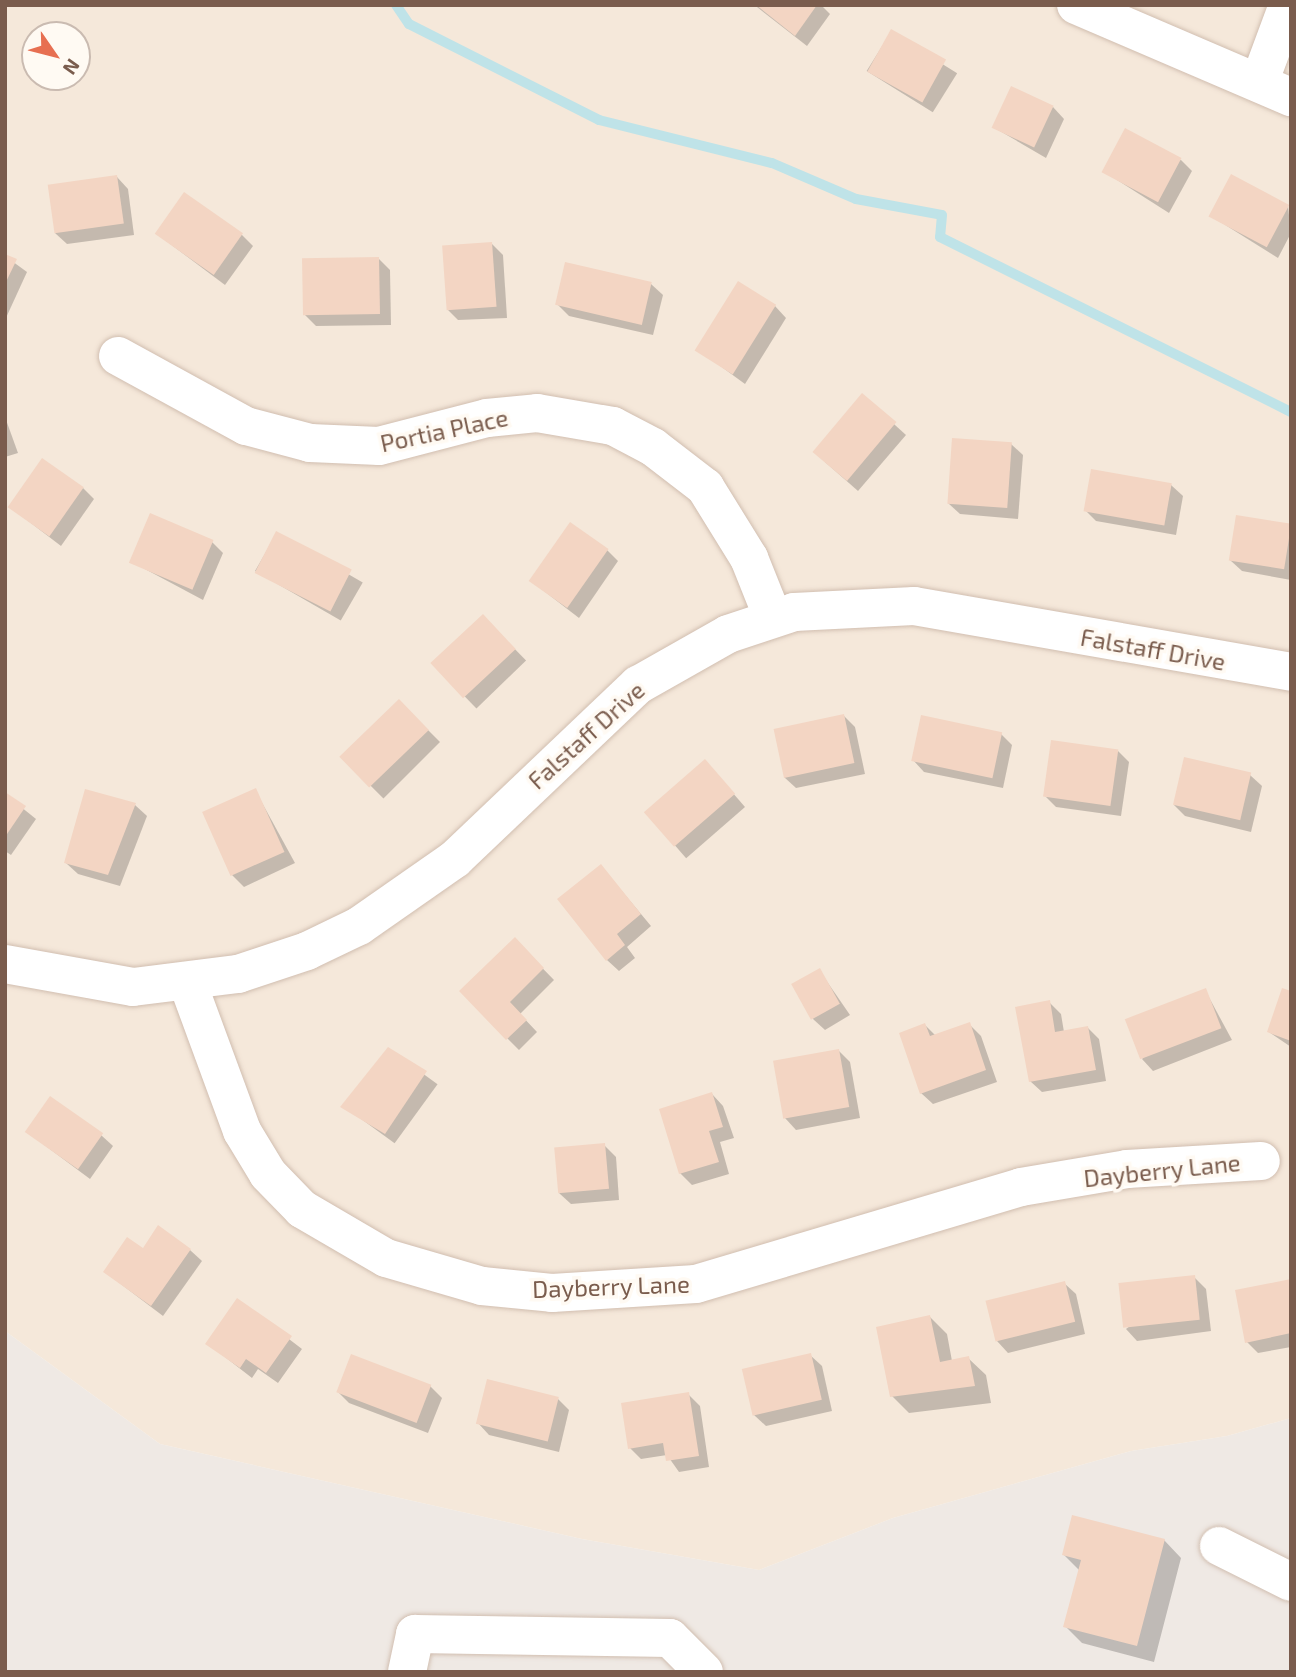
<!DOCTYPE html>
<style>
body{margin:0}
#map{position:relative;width:1296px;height:1677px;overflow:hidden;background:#fdf6ec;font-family:"Exo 2",sans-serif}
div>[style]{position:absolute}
.residential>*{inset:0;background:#f5e8da}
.industrial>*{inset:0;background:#efe9e4}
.shadow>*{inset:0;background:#0003;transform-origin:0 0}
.stream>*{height:10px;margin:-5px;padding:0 5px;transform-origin:5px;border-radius:5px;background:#bfe3e8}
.building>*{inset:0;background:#f3d5c3;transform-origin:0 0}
.roads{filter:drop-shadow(0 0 2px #d1beb0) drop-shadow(0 0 2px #d1beb0)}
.minor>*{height:38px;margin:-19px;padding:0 19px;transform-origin:19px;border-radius:19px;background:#fff}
span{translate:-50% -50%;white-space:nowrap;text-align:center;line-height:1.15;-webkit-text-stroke:7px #fffaf3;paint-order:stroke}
.street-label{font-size:24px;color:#7a5c4d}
.frame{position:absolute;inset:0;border:7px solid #7a5c4d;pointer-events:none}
.north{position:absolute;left:21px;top:21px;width:70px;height:70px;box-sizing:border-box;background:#fffaf3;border:2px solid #cabbb1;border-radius:50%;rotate:125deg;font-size:19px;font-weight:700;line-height:28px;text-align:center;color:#7a5c4d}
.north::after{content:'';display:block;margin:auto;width:24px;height:32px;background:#e76f51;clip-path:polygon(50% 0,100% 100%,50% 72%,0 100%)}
</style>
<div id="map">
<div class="residential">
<i style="clip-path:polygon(evenodd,5px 5px,1291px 5px,1291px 1418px,1227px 1436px,1131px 1451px,893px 1518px,759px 1570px,582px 1539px,160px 1444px,5px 1331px,5px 5px,35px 35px,77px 35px,77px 77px,35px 77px,35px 35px)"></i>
</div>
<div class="industrial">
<i style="clip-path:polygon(5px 1331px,160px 1444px,582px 1539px,759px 1570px,893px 1518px,1131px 1451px,1227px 1436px,1291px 1418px,1291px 1672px,5px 1672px)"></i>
</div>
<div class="shadow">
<i style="clip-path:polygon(821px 5px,830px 14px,807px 46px,757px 7px)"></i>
<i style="left:891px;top:32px;width:78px;height:46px;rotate:32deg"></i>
<i style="clip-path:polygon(1053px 107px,1064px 119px,1046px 158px,993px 127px)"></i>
<i style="clip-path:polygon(1181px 160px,1192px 171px,1169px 213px,1103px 171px)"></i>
<i style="clip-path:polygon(117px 177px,128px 189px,134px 235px,67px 244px,55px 233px)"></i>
<i style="clip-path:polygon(1288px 206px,1291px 233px,1278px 258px,1211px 216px)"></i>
<i style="clip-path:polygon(157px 234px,242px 235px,253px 246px,225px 285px)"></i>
<i style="clip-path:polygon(492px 244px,503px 255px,507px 318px,458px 320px,447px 309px)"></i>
<i style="clip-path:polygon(5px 256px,27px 272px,5px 320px)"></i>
<i style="clip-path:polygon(379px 259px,390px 270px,391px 325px,316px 326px,305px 315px)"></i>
<i style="clip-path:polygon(651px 284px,663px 295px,653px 335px,569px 316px,558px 305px)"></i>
<i style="clip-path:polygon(775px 306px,786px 318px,745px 384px,697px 349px)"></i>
<i style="clip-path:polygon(862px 395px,906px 435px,858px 491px,825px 462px)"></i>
<i style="clip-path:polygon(5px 417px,18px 453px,5px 457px)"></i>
<i style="clip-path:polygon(1011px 444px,1023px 455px,1018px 519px,960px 514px,948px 503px)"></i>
<i style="clip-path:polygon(1171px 485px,1183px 496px,1176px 535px,1096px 521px,1085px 510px)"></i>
<i style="clip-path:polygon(83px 488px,94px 499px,61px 546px,10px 507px)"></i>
<i style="clip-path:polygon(1291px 526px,1291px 580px,1242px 571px,1230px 560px)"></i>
<i style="left:277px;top:533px;width:99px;height:44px;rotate:30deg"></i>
<i style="clip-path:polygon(212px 542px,223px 553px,203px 600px,130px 561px)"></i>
<i style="clip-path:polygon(607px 550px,618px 561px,579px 618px,531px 581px)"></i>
<i style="left:483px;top:616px;width:62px;height:69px;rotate:46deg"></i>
<i style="left:399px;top:701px;width:58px;height:80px;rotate:45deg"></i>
<i style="clip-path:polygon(844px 716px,855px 727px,865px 774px,796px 788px,784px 777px)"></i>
<i style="clip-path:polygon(1001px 734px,1012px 745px,1003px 788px,924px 772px,913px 760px)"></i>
<i style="clip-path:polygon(1117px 750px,1129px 762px,1121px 816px,1056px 807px,1044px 795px)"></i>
<i style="left:705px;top:761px;width:61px;height:78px;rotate:49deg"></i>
<i style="clip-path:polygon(1250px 775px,1262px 786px,1251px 832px,1185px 816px,1174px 805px)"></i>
<i style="clip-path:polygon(255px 790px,295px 863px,244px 887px,232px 875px)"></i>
<i style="clip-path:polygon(5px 794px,36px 819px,11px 855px,5px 851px)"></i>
<i style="clip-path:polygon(135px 805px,147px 816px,120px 886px,78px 874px,66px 863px)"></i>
<i style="clip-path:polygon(601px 866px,651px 926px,627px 947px,635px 958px,619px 971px,607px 960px)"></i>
<i style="clip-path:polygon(515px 940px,554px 980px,520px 1014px,537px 1032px,519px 1050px,461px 992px)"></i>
<i style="clip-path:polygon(819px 970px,850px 1015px,825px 1030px,813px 1019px)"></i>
<i style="clip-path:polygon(1205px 990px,1232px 1040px,1153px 1071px,1142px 1059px)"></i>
<i style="clip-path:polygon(1291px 993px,1291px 1047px,1269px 1032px)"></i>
<i style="clip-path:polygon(1049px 1002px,1061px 1014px,1064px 1032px,1088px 1028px,1099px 1039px,1106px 1081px,1042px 1092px,1030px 1081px)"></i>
<i style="clip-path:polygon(969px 1024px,981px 1036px,997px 1082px,933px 1104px,921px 1093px,925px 1025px,936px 1036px)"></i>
<i style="left:389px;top:1049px;width:60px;height:73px;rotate:36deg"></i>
<i style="clip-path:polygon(839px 1051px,850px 1062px,860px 1118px,796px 1130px,785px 1118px)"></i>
<i style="clip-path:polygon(712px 1094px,723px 1106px,734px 1138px,720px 1142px,729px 1174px,692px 1185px,680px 1173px)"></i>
<i style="clip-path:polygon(27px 1132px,101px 1135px,113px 1146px,90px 1179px)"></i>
<i style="clip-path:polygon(604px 1145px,616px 1157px,619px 1200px,571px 1204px,559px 1193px)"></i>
<i style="clip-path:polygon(143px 1250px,190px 1250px,202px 1261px,163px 1316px,105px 1272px)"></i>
<i style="clip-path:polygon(1194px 1277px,1206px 1289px,1211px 1331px,1137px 1341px,1126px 1329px)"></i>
<i style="clip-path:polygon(1291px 1281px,1291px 1347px,1258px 1353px,1247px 1342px)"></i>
<i style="clip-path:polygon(1064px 1283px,1076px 1294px,1085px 1334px,1008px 1353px,997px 1341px)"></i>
<i style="clip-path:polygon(238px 1300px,302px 1349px,278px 1383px,258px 1369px,252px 1378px,207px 1343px)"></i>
<i style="clip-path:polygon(930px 1317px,947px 1334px,952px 1361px,968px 1358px,986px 1375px,991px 1403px,909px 1413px,892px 1396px)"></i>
<i style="clip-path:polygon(810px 1355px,822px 1366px,832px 1411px,766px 1426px,754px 1415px)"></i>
<i style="clip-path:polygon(430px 1386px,442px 1398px,428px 1433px,349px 1403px,338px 1392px)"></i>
<i style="clip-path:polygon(688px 1394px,700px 1406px,709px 1467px,679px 1472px,667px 1455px,641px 1459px,630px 1448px)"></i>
<i style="clip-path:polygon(558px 1399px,569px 1410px,559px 1452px,489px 1435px,478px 1423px)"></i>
<i style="clip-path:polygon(1164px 1540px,1181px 1558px,1154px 1662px,1082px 1643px,1065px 1626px,1080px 1571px,1064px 1555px)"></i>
</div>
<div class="stream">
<i style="left:396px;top:5px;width:23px;rotate:56deg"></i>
<i style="left:409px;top:24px;width:213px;rotate:26.8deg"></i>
<i style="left:599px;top:120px;width:178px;rotate:14deg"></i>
<i style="left:772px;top:163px;width:91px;rotate:23.2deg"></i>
<i style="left:856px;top:199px;width:87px;rotate:10.5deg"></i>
<i style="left:942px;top:215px;width:22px;rotate:95deg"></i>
<i style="left:940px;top:237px;width:392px;rotate:26.5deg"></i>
</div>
<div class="building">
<i style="clip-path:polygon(756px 5px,817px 5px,795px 36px)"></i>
<i style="left:891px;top:29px;width:63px;height:49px;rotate:29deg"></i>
<i style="left:1011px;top:86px;width:47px;height:46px;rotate:25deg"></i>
<i style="left:1125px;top:128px;width:64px;height:50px;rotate:28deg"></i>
<i style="left:1231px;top:174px;width:66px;height:48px;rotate:28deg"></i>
<i style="left:117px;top:175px;width:49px;height:70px;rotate:82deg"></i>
<i style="left:184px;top:192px;width:72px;height:51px;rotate:35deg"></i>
<i style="left:492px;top:242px;width:65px;height:50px;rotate:86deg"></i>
<i style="clip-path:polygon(5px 254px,17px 259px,5px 284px)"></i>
<i style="left:379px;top:257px;width:57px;height:77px;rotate:89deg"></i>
<i style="left:565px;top:262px;width:89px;height:44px;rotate:13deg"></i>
<i style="left:738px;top:281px;width:45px;height:82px;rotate:32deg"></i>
<i style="left:862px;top:393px;width:45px;height:77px;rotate:40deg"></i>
<i style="left:952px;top:438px;width:60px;height:66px;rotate:4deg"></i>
<i style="left:42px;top:458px;width:51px;height:60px;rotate:35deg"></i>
<i style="left:1091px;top:469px;width:82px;height:43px;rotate:10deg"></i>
<i style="left:150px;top:513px;width:69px;height:54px;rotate:23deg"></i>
<i style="left:1236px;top:515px;width:56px;height:46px;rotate:9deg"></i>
<i style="left:570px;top:522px;width:47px;height:72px;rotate:35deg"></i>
<i style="left:276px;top:531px;width:85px;height:47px;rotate:27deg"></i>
<i style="left:483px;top:614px;width:48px;height:72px;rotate:47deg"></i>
<i style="left:399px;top:699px;width:43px;height:83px;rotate:46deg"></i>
<i style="left:844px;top:714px;width:50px;height:72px;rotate:78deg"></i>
<i style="left:921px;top:715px;width:83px;height:47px;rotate:12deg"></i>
<i style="left:1051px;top:740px;width:68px;height:57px;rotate:8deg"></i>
<i style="left:1184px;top:757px;width:69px;height:49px;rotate:13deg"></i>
<i style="left:705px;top:759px;width:46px;height:81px;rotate:49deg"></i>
<i style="left:256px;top:788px;width:70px;height:59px;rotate:66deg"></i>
<i style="clip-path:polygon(85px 789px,136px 803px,108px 875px,64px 863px)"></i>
<i style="clip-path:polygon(5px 792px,26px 806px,5px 837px)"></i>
<i style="clip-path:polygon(601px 864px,641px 914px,617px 934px,625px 945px,606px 961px,557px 899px)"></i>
<i style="clip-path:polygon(515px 937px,544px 968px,510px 1002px,527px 1020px,506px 1040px,459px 991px)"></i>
<i style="left:820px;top:968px;width:41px;height:33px;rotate:61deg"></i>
<i style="left:1206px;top:988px;width:43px;height:87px;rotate:69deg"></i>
<i style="clip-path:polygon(1282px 988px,1291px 991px,1291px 1041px,1267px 1032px)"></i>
<i style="clip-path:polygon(1050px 1000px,1055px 1032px,1088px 1026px,1096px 1070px,1029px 1082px,1015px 1007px)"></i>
<i style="clip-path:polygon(970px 1022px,986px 1070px,920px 1094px,899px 1033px,925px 1023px,930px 1036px)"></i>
<i style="clip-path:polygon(388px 1047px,427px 1071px,385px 1134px,340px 1107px)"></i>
<i style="left:839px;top:1049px;width:59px;height:67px;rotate:80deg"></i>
<i style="clip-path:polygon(712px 1092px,723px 1127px,709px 1131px,719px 1162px,679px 1174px,659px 1109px)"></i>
<i style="left:50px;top:1096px;width:65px;height:44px;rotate:35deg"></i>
<i style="left:605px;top:1143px;width:46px;height:51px;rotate:85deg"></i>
<i style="clip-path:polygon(158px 1225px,191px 1249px,151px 1306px,103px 1272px,127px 1237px,143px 1248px)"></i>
<i style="left:1195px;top:1275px;width:45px;height:77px;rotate:84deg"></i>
<i style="clip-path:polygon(1291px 1279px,1291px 1333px,1245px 1343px,1235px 1290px)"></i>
<i style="left:1065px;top:1281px;width:42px;height:82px;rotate:76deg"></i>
<i style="clip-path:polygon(237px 1298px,292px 1336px,266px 1373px,246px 1359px,240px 1368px,205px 1344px)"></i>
<i style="clip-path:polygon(930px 1315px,940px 1362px,969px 1356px,975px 1386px,890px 1397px,876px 1327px)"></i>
<i style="left:811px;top:1353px;width:48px;height:71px;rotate:77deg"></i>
<i style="left:351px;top:1354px;width:86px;height:41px;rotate:21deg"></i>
<i style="left:487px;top:1379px;width:74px;height:46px;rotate:14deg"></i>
<i style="clip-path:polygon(689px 1392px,699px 1456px,666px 1461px,663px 1443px,628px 1449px,621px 1403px)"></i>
<i style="clip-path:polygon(1072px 1515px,1165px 1539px,1137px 1646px,1063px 1627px,1081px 1560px,1062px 1555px)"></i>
</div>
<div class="roads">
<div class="minor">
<i style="left:1076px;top:5px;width:234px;rotate:23.2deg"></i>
<i style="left:1259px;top:83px;width:83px;rotate:-69.6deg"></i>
<i style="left:118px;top:356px;width:146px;rotate:28.7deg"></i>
<i style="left:246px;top:426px;width:66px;rotate:14.9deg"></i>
<i style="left:310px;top:443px;width:69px;rotate:2.5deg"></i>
<i style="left:379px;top:446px;width:112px;rotate:-14.5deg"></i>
<i style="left:487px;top:418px;width:50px;rotate:-5.7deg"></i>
<i style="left:537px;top:413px;width:77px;rotate:9.7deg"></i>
<i style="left:613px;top:426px;width:45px;rotate:27.7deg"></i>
<i style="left:653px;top:447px;width:66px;rotate:37.6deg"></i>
<i style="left:705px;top:487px;width:84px;rotate:58.2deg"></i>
<i style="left:749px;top:558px;width:65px;rotate:68.2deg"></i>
<i style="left:5px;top:964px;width:130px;rotate:10.2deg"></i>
<i style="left:133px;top:987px;width:106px;rotate:-7.1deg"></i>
<i style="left:238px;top:974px;width:73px;rotate:-18.4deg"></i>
<i style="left:307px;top:951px;width:58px;rotate:-25.7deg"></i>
<i style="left:359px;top:926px;width:117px;rotate:-34.9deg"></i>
<i style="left:455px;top:859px;width:253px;rotate:-43.6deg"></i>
<i style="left:638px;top:685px;width:103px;rotate:-29.5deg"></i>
<i style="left:728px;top:634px;width:70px;rotate:-18.4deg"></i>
<i style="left:794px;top:612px;width:120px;rotate:-2.9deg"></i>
<i style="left:914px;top:606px;width:383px;rotate:9.9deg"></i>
<i style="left:188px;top:984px;width:157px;rotate:69.8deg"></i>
<i style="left:242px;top:1131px;width:50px;rotate:58.8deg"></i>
<i style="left:268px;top:1174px;width:49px;rotate:45.8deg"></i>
<i style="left:302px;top:1209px;width:97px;rotate:30.3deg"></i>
<i style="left:386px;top:1258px;width:100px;rotate:16.3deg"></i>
<i style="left:482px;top:1286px;width:70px;rotate:5.7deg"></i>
<i style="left:552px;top:1293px;width:144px;rotate:-3.6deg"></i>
<i style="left:696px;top:1284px;width:339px;rotate:-16.6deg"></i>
<i style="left:1021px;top:1187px;width:108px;rotate:-9.6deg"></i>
<i style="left:1127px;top:1169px;width:134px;rotate:-3.4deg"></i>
<i style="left:1219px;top:1546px;width:80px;rotate:26.6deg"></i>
<i style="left:407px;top:1672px;width:39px;rotate:-78deg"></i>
<i style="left:415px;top:1634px;width:255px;rotate:0.9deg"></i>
<i style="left:670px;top:1638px;width:48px;rotate:45deg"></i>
</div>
</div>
<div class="street-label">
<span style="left:444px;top:430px;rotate:-12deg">Portia Place</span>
<span style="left:1153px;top:649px;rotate:10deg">Falstaff Drive</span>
<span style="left:586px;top:735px;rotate:-42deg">Falstaff Drive</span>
<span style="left:1162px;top:1170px;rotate:-6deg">Dayberry Lane</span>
<span style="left:611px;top:1286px;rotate:-2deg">Dayberry Lane</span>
</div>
<div class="frame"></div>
<div class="north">N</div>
</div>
